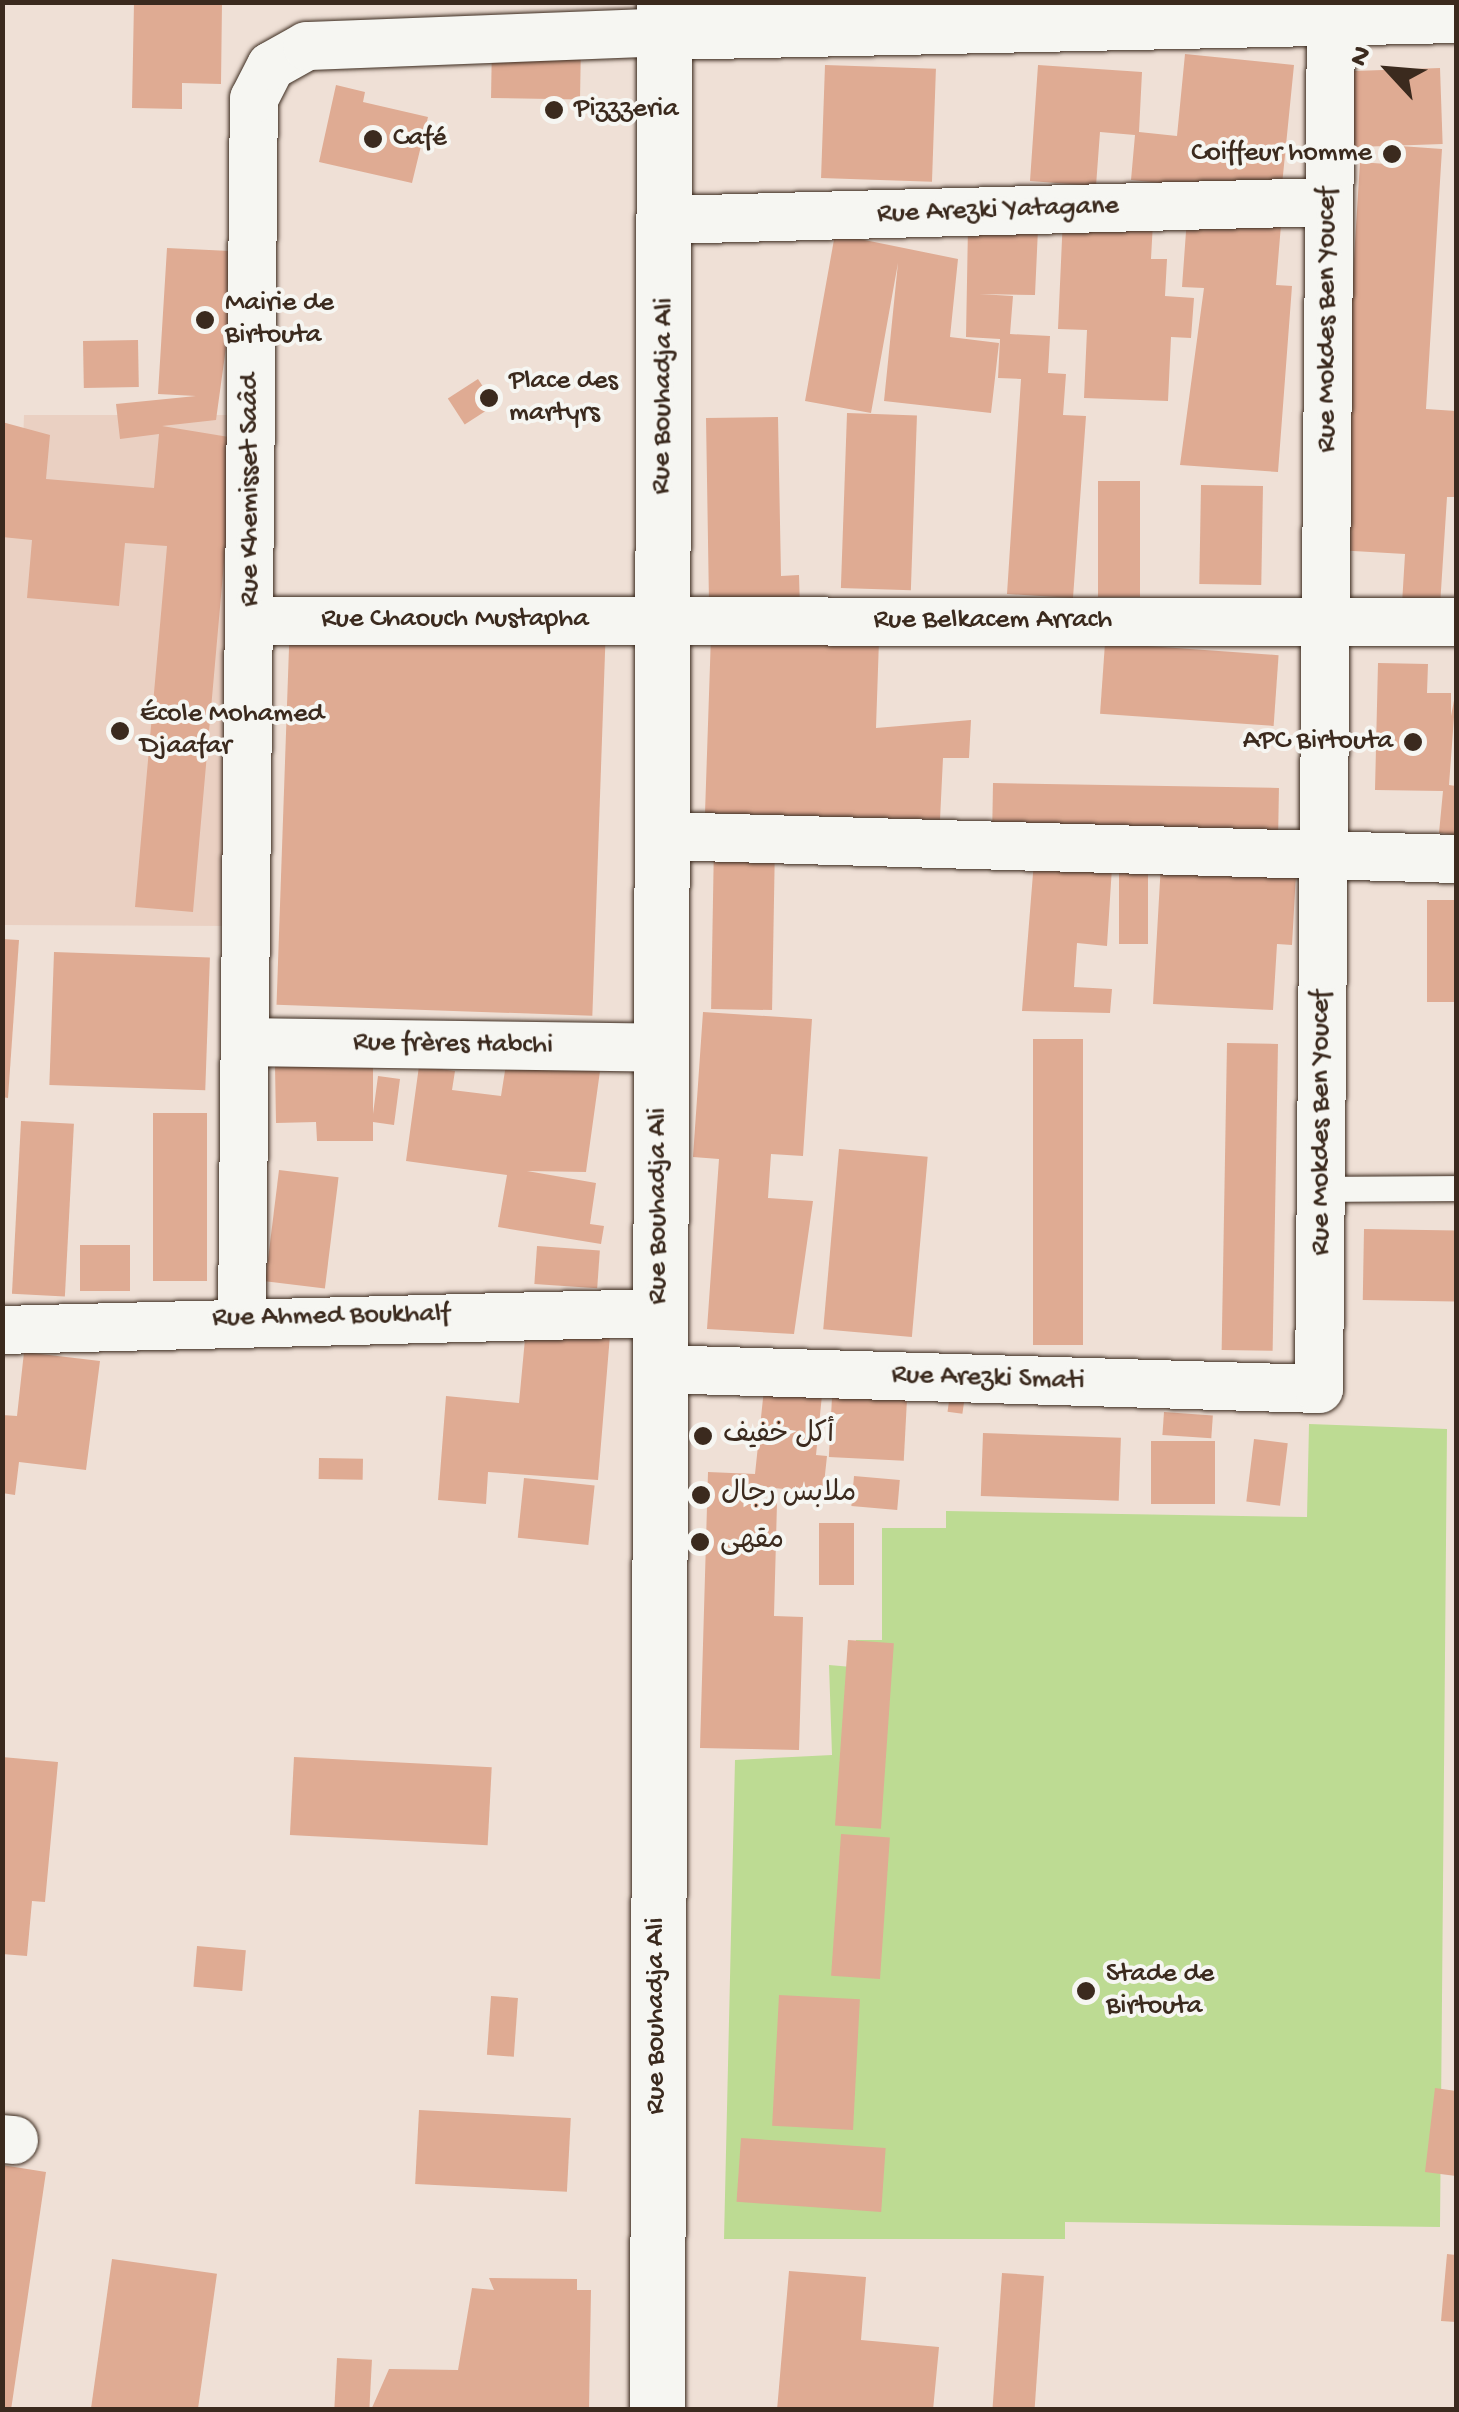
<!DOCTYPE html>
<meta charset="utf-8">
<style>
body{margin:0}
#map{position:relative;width:1459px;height:2412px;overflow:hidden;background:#efe0d6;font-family:"Gochi Hand","Playpen Sans Arabic",sans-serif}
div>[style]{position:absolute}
.built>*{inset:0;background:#ead0c2}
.green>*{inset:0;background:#bddb93}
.building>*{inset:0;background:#dfab93;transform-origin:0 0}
.roads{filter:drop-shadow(0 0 2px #3b2a1e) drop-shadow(0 0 2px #3b2a1e)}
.lane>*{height:25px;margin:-12.5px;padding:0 12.5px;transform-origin:12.5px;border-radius:12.5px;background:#f6f6f2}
.street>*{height:48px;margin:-24px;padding:0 24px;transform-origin:24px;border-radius:24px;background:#f6f6f2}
.secondary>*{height:55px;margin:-27.5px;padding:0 27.5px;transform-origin:27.5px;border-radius:27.5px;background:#f6f6f2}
.dots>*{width:28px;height:28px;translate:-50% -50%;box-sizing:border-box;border:5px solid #f6f6f2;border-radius:50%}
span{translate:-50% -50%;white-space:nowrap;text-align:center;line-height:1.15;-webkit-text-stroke:8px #f6f6f2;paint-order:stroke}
.poi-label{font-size:28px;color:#3b2a1e}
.left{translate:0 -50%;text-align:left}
.right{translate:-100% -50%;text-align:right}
.street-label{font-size:28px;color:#3b2a1e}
.frame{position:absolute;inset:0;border:5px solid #3b2a1e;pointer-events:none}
.north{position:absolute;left:1339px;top:20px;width:100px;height:100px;-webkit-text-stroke:8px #f6f6f2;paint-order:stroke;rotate:296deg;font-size:28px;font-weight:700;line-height:40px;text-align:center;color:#3b2a1e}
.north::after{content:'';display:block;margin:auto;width:35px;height:45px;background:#3b2a1e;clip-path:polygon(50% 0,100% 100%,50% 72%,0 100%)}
</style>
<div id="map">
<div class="built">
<i style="clip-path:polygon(24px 415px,239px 415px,235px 926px,3px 925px,2px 536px,20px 537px)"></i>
</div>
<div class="green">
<i style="clip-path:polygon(1309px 1424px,1447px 1429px,1440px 2227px,1065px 2222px,1065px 2239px,724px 2239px,735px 1760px,832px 1755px,829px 1665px,852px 1667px,856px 1640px,882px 1640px,882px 1528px,946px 1528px,946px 1511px,1307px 1517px)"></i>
</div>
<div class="building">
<i style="clip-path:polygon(134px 2px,222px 3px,221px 84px,182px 83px,182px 109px,132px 108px)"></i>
<i style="left:492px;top:42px;width:89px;height:56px;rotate:1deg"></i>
<i style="clip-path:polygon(1185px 54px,1294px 65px,1281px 195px,1131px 180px,1135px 135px,1100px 132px,1096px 186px,1030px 181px,1038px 65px,1142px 72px,1139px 132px,1177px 136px)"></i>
<i style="left:825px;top:65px;width:111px;height:113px;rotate:2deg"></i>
<i style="left:1440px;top:68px;width:76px;height:93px;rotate:88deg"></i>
<i style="clip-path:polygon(336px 85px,365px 92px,363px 102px,428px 117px,412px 183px,319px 162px)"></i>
<i style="clip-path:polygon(1400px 146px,1442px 149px,1426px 409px,1456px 411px,1456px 497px,1447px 497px,1440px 606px,1402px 604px,1405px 554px,1336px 550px,1360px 162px,1399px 165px)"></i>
<i style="clip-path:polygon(1063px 217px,1153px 222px,1151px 259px,1167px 259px,1165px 296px,1194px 298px,1191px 338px,1171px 337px,1168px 401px,1084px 398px,1087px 330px,1058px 329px)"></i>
<i style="clip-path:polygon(1187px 218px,1281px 225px,1276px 285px,1292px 286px,1278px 472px,1180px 465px,1204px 288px,1182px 287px)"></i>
<i style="clip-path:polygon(968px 226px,1038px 229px,1035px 295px,979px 294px,1013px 296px,1010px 334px,1050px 336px,1048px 373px,1066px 374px,1063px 415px,1086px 416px,1073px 598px,1007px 594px,1021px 379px,998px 378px,1000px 339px,966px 337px)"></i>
<i style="clip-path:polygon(835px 234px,958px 259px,950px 337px,999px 343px,991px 413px,884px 401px,898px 263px,871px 413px,805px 401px)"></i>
<i style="clip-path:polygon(167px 248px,230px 251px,227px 298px,249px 299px,246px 341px,227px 340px,216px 420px,162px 426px,235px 438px,193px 912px,135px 907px,167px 546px,125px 543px,119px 606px,27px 598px,32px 540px,2px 537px,2px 422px,50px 435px,46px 479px,154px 488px,159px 434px,120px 439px,116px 404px,196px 396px,158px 394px)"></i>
<i style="left:138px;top:340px;width:47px;height:55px;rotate:89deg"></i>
<i style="left:478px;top:379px;width:31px;height:36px;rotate:57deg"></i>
<i style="left:847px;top:413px;width:70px;height:175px;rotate:2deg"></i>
<i style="clip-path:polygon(778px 417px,781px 576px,799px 575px,800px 610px,709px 603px,706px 418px)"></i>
<i style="left:1098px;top:481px;width:42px;height:116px"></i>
<i style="left:1201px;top:485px;width:62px;height:99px;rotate:1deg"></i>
<i style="left:290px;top:619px;width:316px;height:386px;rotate:2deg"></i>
<i style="clip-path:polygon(711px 635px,879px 640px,876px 728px,971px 720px,969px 758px,943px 758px,940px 820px,705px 813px)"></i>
<i style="left:1105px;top:643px;width:174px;height:71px;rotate:4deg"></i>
<i style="clip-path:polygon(1378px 663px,1428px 664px,1427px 693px,1451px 693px,1451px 716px,1456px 690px,1449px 785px,1456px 786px,1456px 835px,1439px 833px,1443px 791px,1375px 790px)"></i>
<i style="left:993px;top:783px;width:286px;height:58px;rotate:1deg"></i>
<i style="left:714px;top:842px;width:61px;height:167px;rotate:1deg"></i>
<i style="clip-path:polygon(1034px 861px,1112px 867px,1107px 946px,1077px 943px,1074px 987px,1112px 989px,1110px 1013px,1022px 1011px)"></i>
<i style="left:1119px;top:862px;width:29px;height:82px"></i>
<i style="clip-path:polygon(1161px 863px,1296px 874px,1292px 945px,1277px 944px,1273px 1010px,1153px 1004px)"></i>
<i style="left:1427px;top:900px;width:29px;height:102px"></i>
<i style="clip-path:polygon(2px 939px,19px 940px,8px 1098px,2px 1097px)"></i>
<i style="left:54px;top:952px;width:156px;height:133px;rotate:2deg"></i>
<i style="clip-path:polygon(703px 1012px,812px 1019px,803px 1156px,771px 1154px,768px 1198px,813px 1201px,794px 1334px,707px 1329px,719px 1159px,693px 1157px)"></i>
<i style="left:1033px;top:1039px;width:50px;height:306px"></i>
<i style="left:1227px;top:1043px;width:51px;height:307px;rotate:1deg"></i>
<i style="clip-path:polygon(507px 1058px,600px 1071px,586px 1172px,527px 1171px,596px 1183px,590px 1224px,604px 1226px,601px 1244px,498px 1227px,507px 1175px,406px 1161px,419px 1066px,455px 1071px,452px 1090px,501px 1096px)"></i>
<i style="clip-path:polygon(373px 1064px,373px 1114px,378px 1076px,400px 1079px,394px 1125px,373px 1122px,373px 1141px,317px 1141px,316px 1122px,276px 1123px,275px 1065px)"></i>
<i style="left:153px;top:1113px;width:54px;height:168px"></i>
<i style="left:21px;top:1121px;width:53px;height:173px;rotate:3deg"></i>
<i style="left:839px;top:1149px;width:89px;height:181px;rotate:5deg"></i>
<i style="left:279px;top:1170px;width:60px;height:112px;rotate:7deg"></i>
<i style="left:1364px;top:1229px;width:92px;height:71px;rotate:1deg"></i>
<i style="left:80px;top:1245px;width:50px;height:46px"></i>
<i style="left:537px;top:1246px;width:63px;height:38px;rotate:4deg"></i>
<i style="clip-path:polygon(526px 1328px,610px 1335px,598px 1480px,488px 1472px,486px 1504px,438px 1500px,446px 1396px,519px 1403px)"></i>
<i style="clip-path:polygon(24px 1352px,100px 1361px,86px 1470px,19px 1462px,15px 1495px,2px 1493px,2px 1415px,17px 1416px)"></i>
<i style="clip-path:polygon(766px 1370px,824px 1375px,816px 1455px,827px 1456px,823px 1493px,756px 1486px,756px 1503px,777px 1503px,774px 1616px,803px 1617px,799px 1750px,700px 1748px,708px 1472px,755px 1474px)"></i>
<i style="left:833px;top:1378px;width:75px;height:79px;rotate:3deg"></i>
<i style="left:952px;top:1380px;width:15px;height:32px;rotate:8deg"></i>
<i style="left:1164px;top:1412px;width:49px;height:23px;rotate:4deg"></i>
<i style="left:983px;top:1433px;width:138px;height:63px;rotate:2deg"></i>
<i style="left:1254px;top:1439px;width:34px;height:63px;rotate:7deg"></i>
<i style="left:1151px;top:1441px;width:64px;height:63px"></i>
<i style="left:319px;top:1458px;width:44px;height:21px;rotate:1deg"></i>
<i style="left:854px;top:1476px;width:46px;height:30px;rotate:5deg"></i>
<i style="left:524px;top:1478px;width:71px;height:60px;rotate:6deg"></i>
<i style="left:819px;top:1523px;width:35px;height:62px"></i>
<i style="left:848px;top:1640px;width:46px;height:186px;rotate:4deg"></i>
<i style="clip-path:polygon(2px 1757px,58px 1762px,45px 1902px,32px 1901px,27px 1956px,2px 1954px)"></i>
<i style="left:294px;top:1757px;width:198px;height:78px;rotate:3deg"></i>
<i style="left:841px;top:1834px;width:49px;height:142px;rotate:4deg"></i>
<i style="left:197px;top:1946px;width:49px;height:41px;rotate:5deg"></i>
<i style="left:779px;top:1995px;width:81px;height:131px;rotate:3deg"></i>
<i style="left:491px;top:1996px;width:27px;height:59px;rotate:4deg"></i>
<i style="clip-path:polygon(1435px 2088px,1456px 2091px,1456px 2176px,1425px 2172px)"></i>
<i style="left:419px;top:2110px;width:152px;height:74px;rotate:3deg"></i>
<i style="left:741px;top:2138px;width:145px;height:64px;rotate:4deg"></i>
<i style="clip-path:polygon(2px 2165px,46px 2172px,11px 2410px,2px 2410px)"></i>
<i style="clip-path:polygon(1447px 2254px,1456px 2255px,1456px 2322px,1441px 2321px)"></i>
<i style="left:112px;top:2259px;width:106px;height:153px;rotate:8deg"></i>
<i style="clip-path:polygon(789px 2271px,866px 2277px,861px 2340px,939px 2347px,933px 2410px,777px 2410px)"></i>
<i style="left:1002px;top:2273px;width:42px;height:137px;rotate:4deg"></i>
<i style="clip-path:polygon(489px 2278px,577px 2279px,577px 2290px,591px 2290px,589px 2410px,371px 2410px,389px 2369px,458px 2370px,472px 2288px,494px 2290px)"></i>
<i style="left:337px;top:2358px;width:35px;height:52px;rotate:3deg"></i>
</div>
<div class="roads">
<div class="lane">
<i style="left:1321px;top:1189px;width:135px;rotate:-0.4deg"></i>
</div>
<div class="street">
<i style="left:667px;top:220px;width:662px;rotate:-1.56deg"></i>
<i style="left:250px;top:621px;width:1206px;rotate:0.05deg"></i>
<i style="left:663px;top:836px;width:793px;rotate:1.66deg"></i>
<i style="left:246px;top:1042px;width:414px;rotate:0.8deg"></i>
<i style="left:242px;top:1317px;width:1218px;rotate:-89.44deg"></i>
<i style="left:254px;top:99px;width:37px;rotate:-63deg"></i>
<i style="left:271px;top:66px;width:41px;rotate:-29.1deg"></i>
<i style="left:307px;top:46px;width:357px;rotate:-2.2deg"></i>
<i style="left:2px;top:1330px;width:657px;rotate:-1.48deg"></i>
<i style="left:657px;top:1369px;width:662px;rotate:1.73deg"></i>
<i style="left:1319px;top:1389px;width:1373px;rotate:-89.5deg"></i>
<i style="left:2px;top:2139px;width:12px;rotate:5deg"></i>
</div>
<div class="secondary">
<i style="left:664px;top:32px;width:792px;rotate:-1.23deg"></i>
<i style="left:657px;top:2410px;width:2408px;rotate:-89.83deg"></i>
</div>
</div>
<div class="dots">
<i style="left:554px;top:110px;background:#3b2a1e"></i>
<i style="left:373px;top:139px;background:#3b2a1e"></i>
<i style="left:1392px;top:154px;background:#3b2a1e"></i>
<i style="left:205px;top:320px;background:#3b2a1e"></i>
<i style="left:489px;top:398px;background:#3b2a1e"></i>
<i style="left:120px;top:731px;background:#3b2a1e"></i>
<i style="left:1413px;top:742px;background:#3b2a1e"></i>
<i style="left:703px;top:1436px;background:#3b2a1e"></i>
<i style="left:701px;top:1495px;background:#3b2a1e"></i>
<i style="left:700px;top:1542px;background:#3b2a1e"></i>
<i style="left:1086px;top:1991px;background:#3b2a1e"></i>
</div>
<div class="poi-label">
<span class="left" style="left:574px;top:110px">Pizzzeria</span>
<span class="left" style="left:393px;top:139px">Café</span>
<span class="right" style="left:1372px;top:154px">Coiffeur homme</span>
<span class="left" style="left:225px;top:320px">Mairie de<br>Birtouta</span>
<span class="left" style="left:509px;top:398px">Place des<br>martyrs</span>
<span class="left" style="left:140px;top:731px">École Mohamed<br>Djaafar</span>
<span class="right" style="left:1393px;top:742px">APC Birtouta</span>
<span class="left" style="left:723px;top:1436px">أكل خفيف</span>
<span class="left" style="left:721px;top:1495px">ملابس رجال</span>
<span class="left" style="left:720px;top:1542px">مقهى</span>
<span class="left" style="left:1106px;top:1991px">Stade de<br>Birtouta</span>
</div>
<div class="street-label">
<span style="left:998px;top:211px;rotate:-2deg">Rue Arezki Yatagane</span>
<span style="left:1328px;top:320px;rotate:-90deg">Rue Mokdes Ben Youcef</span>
<span style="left:664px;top:396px;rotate:-89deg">Rue Bouhadja Ali</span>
<span style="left:251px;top:490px;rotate:-90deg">Rue Khemisset Saâd</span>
<span style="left:455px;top:620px">Rue Chaouch Mustapha</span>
<span style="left:993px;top:621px">Rue Belkacem Arrach</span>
<span style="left:453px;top:1045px;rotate:1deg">Rue frères Habchi</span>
<span style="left:1322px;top:1123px;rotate:-90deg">Rue Mokdes Ben Youcef</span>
<span style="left:659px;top:1206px;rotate:-90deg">Rue Bouhadja Ali</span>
<span style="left:331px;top:1317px;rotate:-1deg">Rue Ahmed Boukhalf</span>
<span style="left:988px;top:1379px;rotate:2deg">Rue Arezki Smati</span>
<span style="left:657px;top:2016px;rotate:-90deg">Rue Bouhadja Ali</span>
</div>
<div class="frame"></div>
<div class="north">N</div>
</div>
